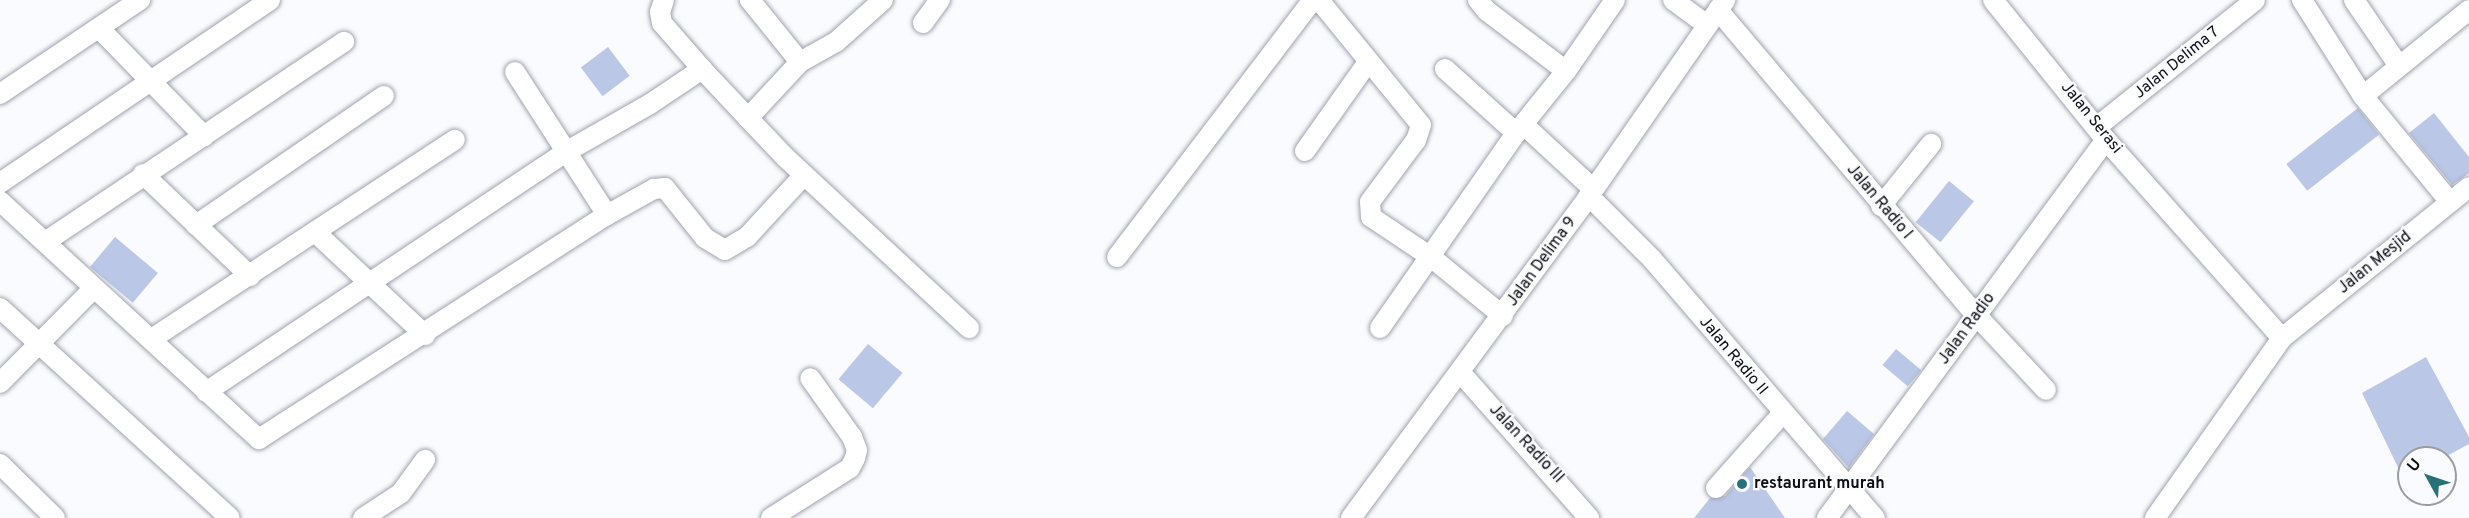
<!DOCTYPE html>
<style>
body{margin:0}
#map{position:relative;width:2469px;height:518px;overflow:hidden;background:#fafbfe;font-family:Overpass,sans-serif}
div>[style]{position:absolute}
.building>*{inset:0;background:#bac7e6;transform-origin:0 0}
.roads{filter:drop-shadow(0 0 2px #9ea3ae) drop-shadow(0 0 2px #9ea3ae)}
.minor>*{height:20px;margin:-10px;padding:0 10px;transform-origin:10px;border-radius:10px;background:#fff}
.dots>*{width:16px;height:16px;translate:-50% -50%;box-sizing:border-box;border:3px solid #fafbfe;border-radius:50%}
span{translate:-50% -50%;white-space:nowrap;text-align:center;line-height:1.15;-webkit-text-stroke:4.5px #fafbfe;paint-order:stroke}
.street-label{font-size:16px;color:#0c0d11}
.poi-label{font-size:16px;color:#0c0d11;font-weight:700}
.left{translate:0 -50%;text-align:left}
.north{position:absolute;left:2397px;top:446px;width:60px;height:60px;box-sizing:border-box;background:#fafbfe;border:2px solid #9b9c9f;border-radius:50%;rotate:310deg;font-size:16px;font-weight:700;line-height:24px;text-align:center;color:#0c0d11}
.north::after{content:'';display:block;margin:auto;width:21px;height:27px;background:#287179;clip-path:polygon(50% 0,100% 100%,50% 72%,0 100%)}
</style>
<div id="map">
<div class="building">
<i style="left:608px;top:47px;width:36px;height:34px;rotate:53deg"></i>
<i style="left:2358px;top:108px;width:34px;height:91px;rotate:52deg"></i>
<i style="clip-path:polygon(2434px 113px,2469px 157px,2469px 173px,2452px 185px,2409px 133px)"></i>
<i style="left:1949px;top:181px;width:32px;height:53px;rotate:39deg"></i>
<i style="left:115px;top:237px;width:56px;height:39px;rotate:40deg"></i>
<i style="left:868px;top:344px;width:45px;height:46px;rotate:40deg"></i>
<i style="left:1896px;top:349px;width:33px;height:21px;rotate:40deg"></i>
<i style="clip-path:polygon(2426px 357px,2469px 437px,2469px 444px,2443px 458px,2409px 458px,2409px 490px,2362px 393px)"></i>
<i style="clip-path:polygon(1847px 411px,1874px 434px,1849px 468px,1823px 439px)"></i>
<i style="clip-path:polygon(1750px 467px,1785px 518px,1694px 518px,1710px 498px,1725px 496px)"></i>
</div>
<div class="roads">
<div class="minor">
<i style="left:664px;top:0;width:13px;rotate:108deg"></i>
<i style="left:660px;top:12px;width:11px;rotate:80deg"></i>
<i style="left:662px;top:23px;width:61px;rotate:49deg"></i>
<i style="left:1319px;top:0;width:161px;rotate:50.8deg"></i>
<i style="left:1421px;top:125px;width:16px;rotate:108deg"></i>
<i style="left:1416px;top:140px;width:77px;rotate:126.6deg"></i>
<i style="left:1370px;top:202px;width:15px;rotate:86deg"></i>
<i style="left:1371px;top:217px;width:72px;rotate:33.7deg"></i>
<i style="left:1431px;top:257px;width:93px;rotate:39.3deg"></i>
<i style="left:1478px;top:0;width:14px;rotate:51deg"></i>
<i style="left:1487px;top:11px;width:99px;rotate:37.2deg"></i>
<i style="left:1673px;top:0;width:42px;rotate:36.3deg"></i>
<i style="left:1993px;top:0;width:180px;rotate:51.1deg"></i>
<i style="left:2106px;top:140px;width:265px;rotate:48.4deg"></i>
<i style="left:2302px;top:0;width:114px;rotate:57.6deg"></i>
<i style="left:2363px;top:96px;width:137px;rotate:50.6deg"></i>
<i style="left:2354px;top:0;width:80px;rotate:55.7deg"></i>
<i style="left:1718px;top:10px;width:401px;rotate:49.8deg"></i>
<i style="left:1977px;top:316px;width:101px;rotate:47deg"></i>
<i style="left:923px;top:23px;width:29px;rotate:-54deg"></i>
<i style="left:99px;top:28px;width:151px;rotate:45.8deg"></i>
<i style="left:800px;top:62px;width:41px;rotate:-29.1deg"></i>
<i style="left:836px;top:42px;width:63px;rotate:-41.8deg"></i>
<i style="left:1445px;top:69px;width:96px;rotate:42deg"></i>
<i style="left:515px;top:72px;width:170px;rotate:57.2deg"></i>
<i style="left:0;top:94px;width:169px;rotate:-33.9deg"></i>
<i style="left:2363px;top:96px;width:136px;rotate:-39.1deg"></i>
<i style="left:748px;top:118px;width:55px;rotate:46.5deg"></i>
<i style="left:786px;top:158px;width:250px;rotate:42.9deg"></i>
<i style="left:1524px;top:125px;width:93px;rotate:42.8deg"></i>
<i style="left:2098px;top:126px;width:201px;rotate:-38.7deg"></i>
<i style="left:1305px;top:151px;width:109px;rotate:-54.7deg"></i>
<i style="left:143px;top:174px;width:148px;rotate:43.6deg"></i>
<i style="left:0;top:183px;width:326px;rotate:-34.1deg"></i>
<i style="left:1589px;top:196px;width:89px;rotate:45deg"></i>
<i style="left:1652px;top:259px;width:342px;rotate:49.3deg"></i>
<i style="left:0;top:201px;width:352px;rotate:42.6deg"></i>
<i style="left:259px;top:439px;width:414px;rotate:-32.8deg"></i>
<i style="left:607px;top:215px;width:54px;rotate:-29deg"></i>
<i style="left:654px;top:189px;width:11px;rotate:-5deg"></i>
<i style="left:665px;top:188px;width:64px;rotate:51.3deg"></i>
<i style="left:705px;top:238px;width:23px;rotate:31deg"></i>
<i style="left:725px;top:250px;width:26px;rotate:-31deg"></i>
<i style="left:747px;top:237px;width:84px;rotate:-47.4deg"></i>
<i style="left:1881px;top:206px;width:80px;rotate:-51.1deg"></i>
<i style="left:196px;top:225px;width:228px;rotate:-34.5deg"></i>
<i style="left:315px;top:232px;width:151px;rotate:43.1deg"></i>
<i style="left:45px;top:242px;width:360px;rotate:-33.8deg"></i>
<i style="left:1117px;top:257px;width:323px;rotate:-52.7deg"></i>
<i style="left:0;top:308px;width:311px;rotate:42.4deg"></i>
<i style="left:1380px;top:328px;width:238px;rotate:-55.1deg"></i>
<i style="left:1516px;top:133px;width:80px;rotate:-51.1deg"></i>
<i style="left:1566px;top:71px;width:86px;rotate:-55.4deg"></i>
<i style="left:153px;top:338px;width:361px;rotate:-33.3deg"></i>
<i style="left:1460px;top:372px;width:195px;rotate:48.5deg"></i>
<i style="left:0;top:383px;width:132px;rotate:-45.3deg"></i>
<i style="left:206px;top:392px;width:430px;rotate:-33.7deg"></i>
<i style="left:564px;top:153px;width:99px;rotate:-29.7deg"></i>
<i style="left:650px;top:104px;width:63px;rotate:-33.9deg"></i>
<i style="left:702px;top:69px;width:67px;rotate:46.8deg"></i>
<i style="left:748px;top:118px;width:76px;rotate:-47.1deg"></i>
<i style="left:800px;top:62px;width:80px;rotate:-128.9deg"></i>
<i style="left:0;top:464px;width:77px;rotate:44.5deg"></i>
<i style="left:1716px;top:488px;width:99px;rotate:-48.3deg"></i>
<i style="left:363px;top:518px;width:45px;rotate:-33.3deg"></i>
<i style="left:401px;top:493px;width:41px;rotate:-54deg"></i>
<i style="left:771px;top:518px;width:93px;rotate:-32.3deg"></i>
<i style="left:850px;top:468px;width:11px;rotate:-63deg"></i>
<i style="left:855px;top:458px;width:8px;rotate:-76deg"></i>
<i style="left:857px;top:450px;width:14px;rotate:-111deg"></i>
<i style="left:852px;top:437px;width:72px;rotate:-125.4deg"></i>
<i style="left:1351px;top:518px;width:400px;rotate:-53.5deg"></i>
<i style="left:1589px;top:196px;width:239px;rotate:-55.2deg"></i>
<i style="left:1827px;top:518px;width:470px;rotate:-53.6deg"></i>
<i style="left:2155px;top:518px;width:220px;rotate:-54.8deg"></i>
<i style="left:2282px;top:338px;width:240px;rotate:-38.9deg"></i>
</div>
</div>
<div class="dots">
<i style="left:1742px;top:484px;background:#287179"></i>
</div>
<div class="street-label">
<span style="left:2177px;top:63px;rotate:-39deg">Jalan Delima 7</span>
<span style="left:2091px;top:118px;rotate:51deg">Jalan Serasi</span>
<span style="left:1879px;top:202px;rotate:50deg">Jalan Radio I</span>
<span style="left:1542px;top:262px;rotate:-54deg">Jalan Delima 9</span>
<span style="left:2375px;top:263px;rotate:-39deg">Jalan Mesjid</span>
<span style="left:1967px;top:329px;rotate:-54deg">Jalan Radio</span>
<span style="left:1733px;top:356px;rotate:50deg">Jalan Radio II</span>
<span style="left:1526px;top:444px;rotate:47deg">Jalan Radio III</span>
</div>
<div class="poi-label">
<span class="left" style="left:1754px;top:484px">restaurant murah</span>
</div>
<div class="north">U</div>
</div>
